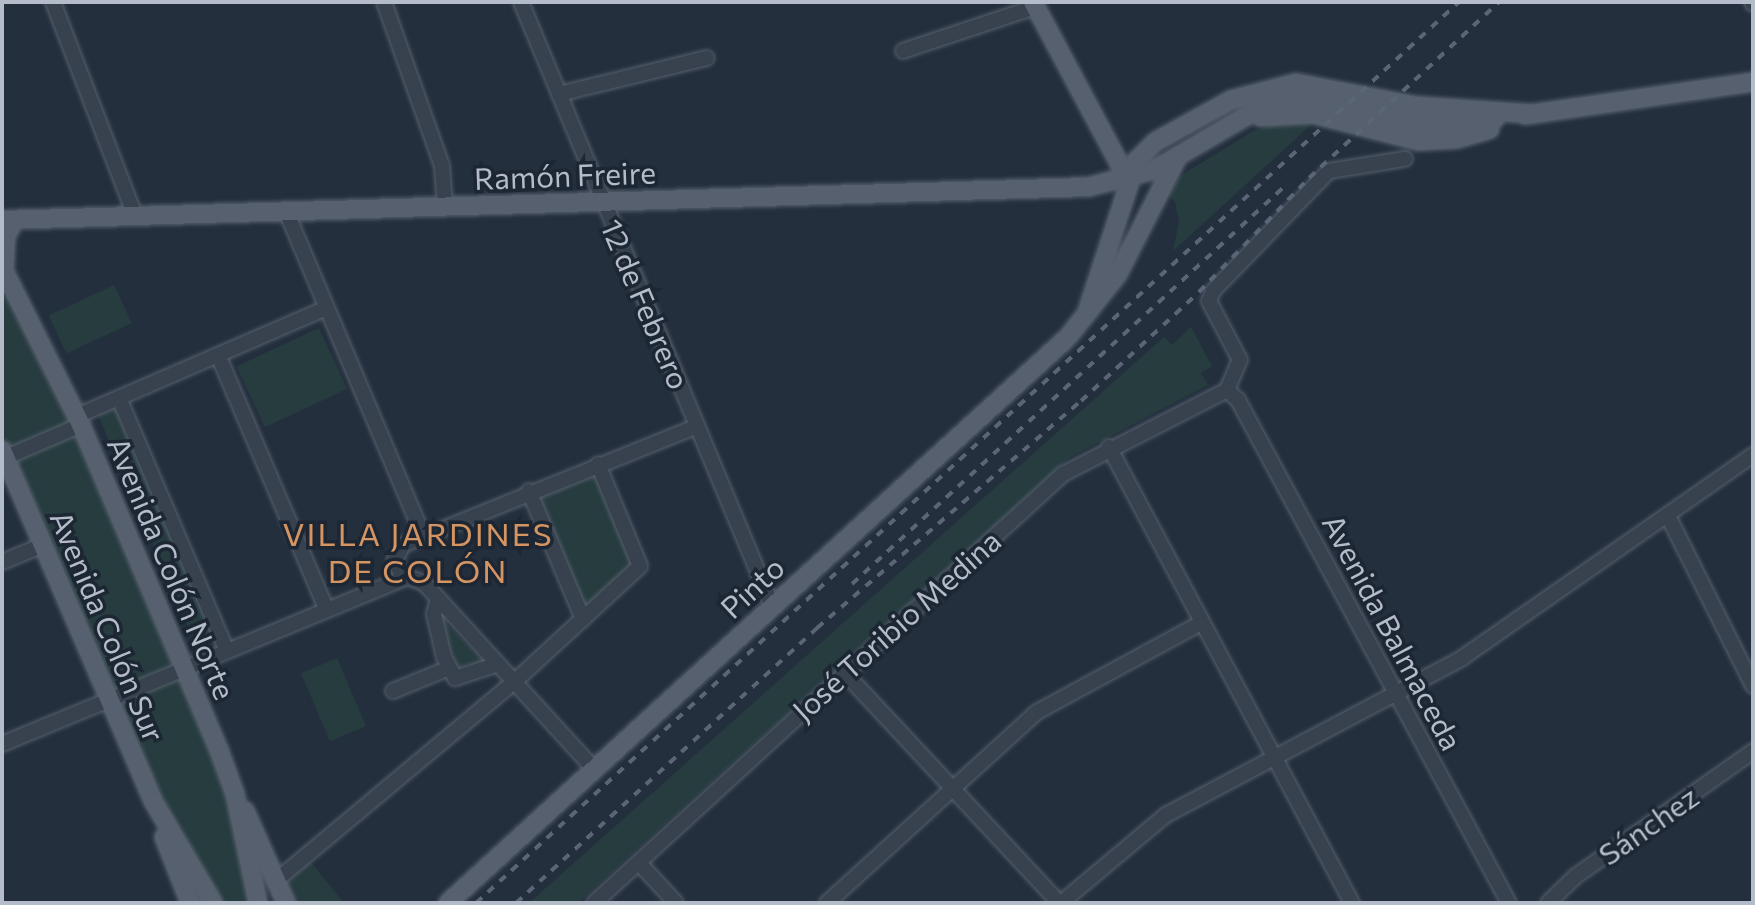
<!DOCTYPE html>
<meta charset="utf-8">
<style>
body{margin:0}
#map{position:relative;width:1755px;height:905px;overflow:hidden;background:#242f3e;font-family:Commissioner,sans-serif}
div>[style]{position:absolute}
.green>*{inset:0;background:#263c3f;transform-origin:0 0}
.roads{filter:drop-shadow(0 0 2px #565f6c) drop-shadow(0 0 2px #565f6c)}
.minor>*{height:14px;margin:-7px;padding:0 7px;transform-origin:7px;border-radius:7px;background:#38414e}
.major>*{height:18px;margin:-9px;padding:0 9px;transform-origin:9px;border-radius:9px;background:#56606e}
.rail>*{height:4px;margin-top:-2px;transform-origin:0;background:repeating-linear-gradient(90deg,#5a6575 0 8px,transparent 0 16px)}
span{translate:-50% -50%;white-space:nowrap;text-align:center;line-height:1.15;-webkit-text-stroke:7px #1d2633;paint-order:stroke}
.street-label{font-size:30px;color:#b4bcc9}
.neighbourhood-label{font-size:32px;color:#d59563;letter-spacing:2px}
.frame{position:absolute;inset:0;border:4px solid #b4bcc9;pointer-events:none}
</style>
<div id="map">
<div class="green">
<i style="clip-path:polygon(1282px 122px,1313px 123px,1173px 251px,1179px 222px,1175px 202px,1168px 195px,1180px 176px,1253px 131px)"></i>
<i style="left:114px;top:285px;width:42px;height:72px;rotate:65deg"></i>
<i style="clip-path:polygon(2px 292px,18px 322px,35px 338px,226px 789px,251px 903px,219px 903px,162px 805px,2px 433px)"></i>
<i style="clip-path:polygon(1191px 327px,1212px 366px,1201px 373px,1208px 385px,1069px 458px,578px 903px,529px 903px,1164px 337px,1172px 345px)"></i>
<i style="left:319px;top:328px;width:67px;height:91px;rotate:65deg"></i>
<i style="left:117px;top:406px;width:251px;height:21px;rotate:67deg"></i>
<i style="clip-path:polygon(598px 470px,637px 561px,582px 611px,533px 497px)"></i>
<i style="clip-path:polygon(435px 612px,485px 662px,458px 667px)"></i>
<i style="left:337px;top:658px;width:74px;height:39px;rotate:67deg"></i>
<i style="clip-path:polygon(310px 861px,344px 903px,293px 903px,284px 883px)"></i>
</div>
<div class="roads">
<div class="minor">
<i style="left:53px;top:2px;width:229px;rotate:69deg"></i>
<i style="left:384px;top:2px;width:174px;rotate:70.5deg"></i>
<i style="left:442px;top:166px;width:40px;rotate:85.7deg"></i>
<i style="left:521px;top:2px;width:654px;rotate:67.43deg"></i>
<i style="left:1752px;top:2px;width:2px;rotate:63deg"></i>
<i style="left:903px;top:51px;width:139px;rotate:-18.4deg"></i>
<i style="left:559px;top:94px;width:152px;rotate:-13.7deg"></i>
<i style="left:286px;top:211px;width:353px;rotate:67.1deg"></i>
<i style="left:218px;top:355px;width:277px;rotate:66.9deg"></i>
<i style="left:1227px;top:390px;width:15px;rotate:42deg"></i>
<i style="left:1238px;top:400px;width:571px;rotate:61.69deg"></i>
<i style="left:1227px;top:390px;width:33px;rotate:-67deg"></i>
<i style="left:1240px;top:360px;width:67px;rotate:-117.7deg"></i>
<i style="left:1209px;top:301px;width:11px;rotate:-68deg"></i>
<i style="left:1213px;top:291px;width:167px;rotate:-46deg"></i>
<i style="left:1329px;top:171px;width:77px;rotate:-9deg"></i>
<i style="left:119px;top:398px;width:273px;rotate:66.9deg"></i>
<i style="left:77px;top:416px;width:272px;rotate:-23.4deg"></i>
<i style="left:1109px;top:447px;width:517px;rotate:61.95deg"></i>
<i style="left:2px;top:459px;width:86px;rotate:-23.3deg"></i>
<i style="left:529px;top:491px;width:139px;rotate:67.1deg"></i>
<i style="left:1668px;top:516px;width:190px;rotate:63.4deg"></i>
<i style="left:2px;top:562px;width:44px;rotate:-22.5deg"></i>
<i style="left:402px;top:577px;width:19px;rotate:-111deg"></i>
<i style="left:395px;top:559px;width:16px;rotate:-60deg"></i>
<i style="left:403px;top:545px;width:317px;rotate:-22deg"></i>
<i style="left:438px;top:599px;width:16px;rotate:105deg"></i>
<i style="left:434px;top:614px;width:44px;rotate:76.9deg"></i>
<i style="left:444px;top:657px;width:24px;rotate:62deg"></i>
<i style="left:455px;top:678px;width:45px;rotate:-18deg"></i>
<i style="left:843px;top:671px;width:317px;rotate:47deg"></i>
<i style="left:393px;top:691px;width:61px;rotate:-22.3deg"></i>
<i style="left:2px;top:744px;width:439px;rotate:-22.4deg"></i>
<i style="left:408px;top:577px;width:17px;rotate:21deg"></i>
<i style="left:424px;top:583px;width:253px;rotate:47.6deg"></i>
<i style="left:639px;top:863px;width:54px;rotate:47.2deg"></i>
<i style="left:277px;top:880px;width:309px;rotate:-39.9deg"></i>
<i style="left:514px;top:682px;width:171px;rotate:-42.6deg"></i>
<i style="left:640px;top:566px;width:110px;rotate:-112.4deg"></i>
<i style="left:594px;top:903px;width:636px;rotate:-42.45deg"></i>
<i style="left:1063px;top:474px;width:184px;rotate:-27.1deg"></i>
<i style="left:827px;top:903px;width:284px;rotate:-42.3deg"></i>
<i style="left:1037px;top:712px;width:187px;rotate:-28.5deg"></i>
<i style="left:1061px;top:903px;width:137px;rotate:-40deg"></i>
<i style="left:1166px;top:815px;width:335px;rotate:-27.9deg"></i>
<i style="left:1462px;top:658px;width:355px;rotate:-34.9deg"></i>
<i style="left:1548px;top:903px;width:39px;rotate:-44deg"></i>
<i style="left:1576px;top:876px;width:217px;rotate:-35.2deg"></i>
</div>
<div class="major">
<i style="left:1033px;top:2px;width:202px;rotate:61.9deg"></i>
<i style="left:1284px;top:98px;width:127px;rotate:11.3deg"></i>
<i style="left:1409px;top:123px;width:86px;rotate:-2.7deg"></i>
<i style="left:1525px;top:115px;width:230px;rotate:-8.2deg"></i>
<i style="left:1261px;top:117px;width:52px;rotate:-3.3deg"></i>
<i style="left:1313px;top:114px;width:109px;rotate:14.3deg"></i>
<i style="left:1419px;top:141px;width:37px;rotate:-3deg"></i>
<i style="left:1456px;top:139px;width:35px;rotate:-16deg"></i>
<i style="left:2px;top:220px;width:1087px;rotate:-1.74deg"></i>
<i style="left:1088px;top:187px;width:68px;rotate:-14.4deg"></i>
<i style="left:1154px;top:170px;width:109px;rotate:-30.3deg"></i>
<i style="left:1248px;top:115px;width:48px;rotate:-20.7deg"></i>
<i style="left:2px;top:267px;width:177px;rotate:63.4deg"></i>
<i style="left:81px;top:425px;width:356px;rotate:67deg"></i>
<i style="left:220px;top:753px;width:44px;rotate:69.9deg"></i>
<i style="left:235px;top:794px;width:111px;rotate:78.1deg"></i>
<i style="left:4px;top:272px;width:36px;rotate:-87deg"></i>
<i style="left:6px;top:236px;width:18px;rotate:-61deg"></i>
<i style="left:1088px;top:309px;width:157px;rotate:-71.8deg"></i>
<i style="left:1137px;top:160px;width:25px;rotate:-45deg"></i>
<i style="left:1155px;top:142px;width:87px;rotate:-28.9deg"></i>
<i style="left:1231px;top:100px;width:67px;rotate:-14.7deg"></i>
<i style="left:1296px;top:83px;width:123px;rotate:10.8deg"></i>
<i style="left:1417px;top:106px;width:117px;rotate:3.9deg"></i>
<i style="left:2px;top:450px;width:382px;rotate:66.7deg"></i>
<i style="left:153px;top:801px;width:118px;rotate:59.5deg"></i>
<i style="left:245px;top:811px;width:101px;rotate:66deg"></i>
<i style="left:164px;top:837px;width:71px;rotate:68.5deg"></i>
<i style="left:448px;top:903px;width:839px;rotate:-42.39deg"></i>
<i style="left:1068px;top:337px;width:80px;rotate:-51.6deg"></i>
<i style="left:1118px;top:274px;width:128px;rotate:-63deg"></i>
</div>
</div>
<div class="rail">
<i style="left:852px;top:584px;width:588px;rotate:-42.59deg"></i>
<i style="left:476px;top:903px;width:1333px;rotate:-42.51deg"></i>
<i style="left:516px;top:903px;width:408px;rotate:-42.4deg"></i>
<i style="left:817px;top:628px;width:348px;rotate:-40.7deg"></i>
<i style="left:1081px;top:401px;width:161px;rotate:-42.7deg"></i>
<i style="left:1199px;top:292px;width:158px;rotate:-46deg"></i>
<i style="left:1309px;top:178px;width:259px;rotate:-42.8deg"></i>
</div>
<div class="street-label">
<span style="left:565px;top:175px;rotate:-2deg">Ramón Freire</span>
<span style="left:646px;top:304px;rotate:67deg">12 de Febrero</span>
<span style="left:172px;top:568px;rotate:67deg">Avenida Colón Norte</span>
<span style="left:752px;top:587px;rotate:-43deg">Pinto</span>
<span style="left:896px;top:625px;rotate:-42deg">José Toribio Medina</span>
<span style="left:108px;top:626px;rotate:67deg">Avenida Colón Sur</span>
<span style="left:1393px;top:632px;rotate:62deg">Avenida Balmaceda</span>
<span style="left:1648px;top:825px;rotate:-35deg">Sánchez</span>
</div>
<div class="neighbourhood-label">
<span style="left:418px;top:552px">VILLA JARDINES<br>DE COLÓN</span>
</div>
<div class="frame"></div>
</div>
